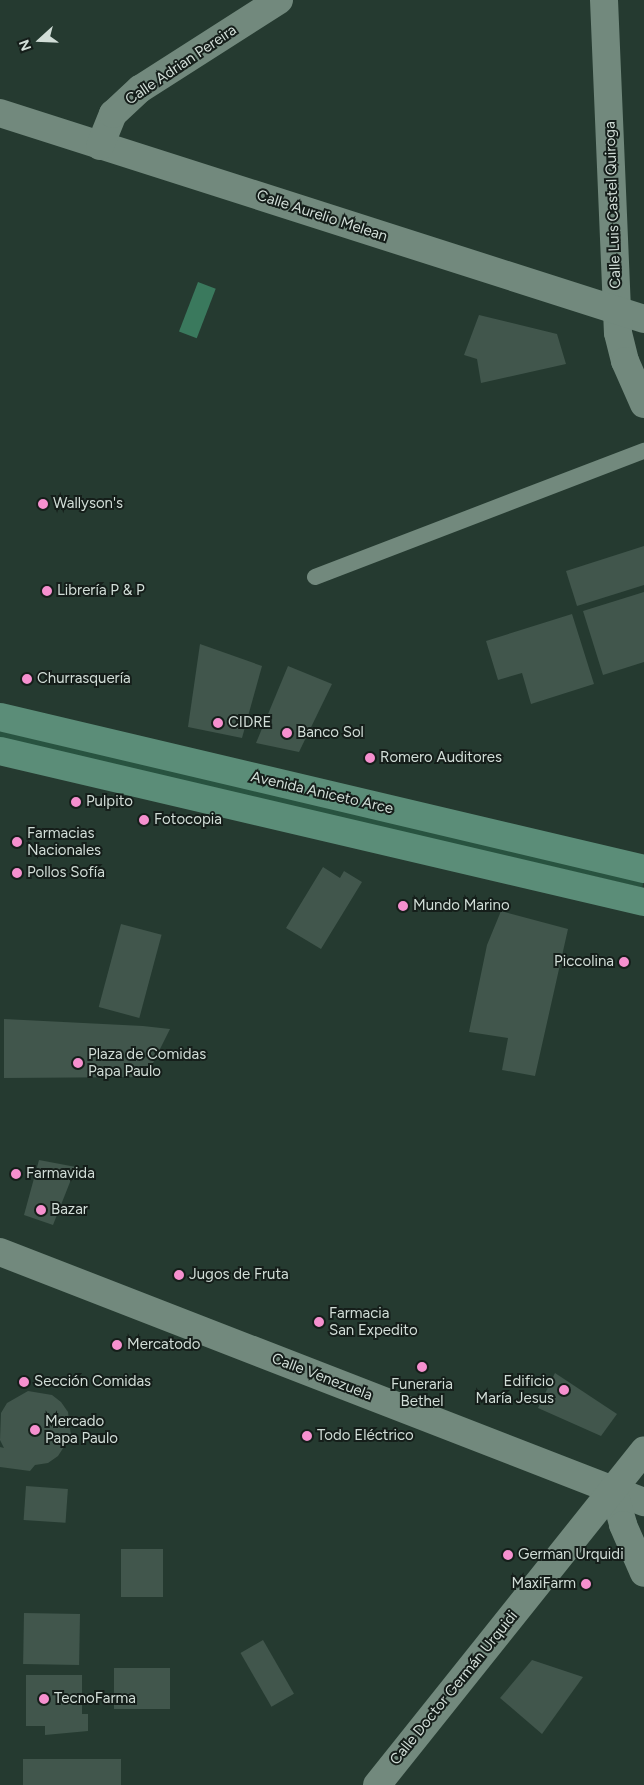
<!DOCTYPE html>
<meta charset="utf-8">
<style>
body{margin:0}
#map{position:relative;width:644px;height:1785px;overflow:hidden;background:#253a30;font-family:Figtree,sans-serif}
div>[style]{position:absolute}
.green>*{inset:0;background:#285340;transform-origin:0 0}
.water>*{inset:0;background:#3a795d;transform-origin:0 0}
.building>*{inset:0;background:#41564c;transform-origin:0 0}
.service>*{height:16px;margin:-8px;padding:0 8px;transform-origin:8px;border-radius:8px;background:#72897d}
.minor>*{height:28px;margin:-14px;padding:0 14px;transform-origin:14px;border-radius:14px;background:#72897d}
.secondary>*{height:28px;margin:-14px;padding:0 14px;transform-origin:14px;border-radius:14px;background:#5b8d78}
.dots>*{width:14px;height:14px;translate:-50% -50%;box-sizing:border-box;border:2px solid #151e1a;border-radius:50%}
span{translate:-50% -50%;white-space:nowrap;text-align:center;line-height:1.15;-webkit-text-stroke:4px #151e1a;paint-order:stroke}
.street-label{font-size:15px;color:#d1ddd7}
.poi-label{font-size:15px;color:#d1ddd7}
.left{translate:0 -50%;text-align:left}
.right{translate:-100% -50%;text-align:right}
.north{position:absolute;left:15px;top:15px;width:50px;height:50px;-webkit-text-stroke:4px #151e1a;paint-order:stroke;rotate:250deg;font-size:14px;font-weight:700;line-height:20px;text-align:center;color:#d1ddd7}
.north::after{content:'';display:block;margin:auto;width:18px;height:22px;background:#d1ddd7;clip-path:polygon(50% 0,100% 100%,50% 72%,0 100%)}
</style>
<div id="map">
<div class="green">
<i style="left:0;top:731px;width:661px;height:8px;rotate:13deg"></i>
</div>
<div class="water">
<i style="left:198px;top:282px;width:19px;height:53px;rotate:21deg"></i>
</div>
<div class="building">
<i style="clip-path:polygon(479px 315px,557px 334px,566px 364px,481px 383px,477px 359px,464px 355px)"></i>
<i style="clip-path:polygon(644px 546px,644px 585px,577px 606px,566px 571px)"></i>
<i style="clip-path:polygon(644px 592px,644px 662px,603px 675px,583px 611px)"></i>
<i style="clip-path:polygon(572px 614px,594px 684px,531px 704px,522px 673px,498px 680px,486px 641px)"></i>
<i style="clip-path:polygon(200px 644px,262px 666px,242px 738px,188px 727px)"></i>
<i style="clip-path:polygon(288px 666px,332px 684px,299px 752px,256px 743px)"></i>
<i style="clip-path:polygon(323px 867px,340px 878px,344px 871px,362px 882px,321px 949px,286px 928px)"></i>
<i style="clip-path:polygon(501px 911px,568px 929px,535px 1076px,502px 1070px,508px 1038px,469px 1032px,487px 945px)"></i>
<i style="left:121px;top:924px;width:42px;height:86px;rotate:15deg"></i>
<i style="clip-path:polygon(4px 1019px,143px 1026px,170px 1029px,146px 1077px,4px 1078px)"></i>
<i style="clip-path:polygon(39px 1160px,76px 1167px,53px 1225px,24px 1215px)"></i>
<i style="clip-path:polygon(555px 1373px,617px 1414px,601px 1436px,538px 1408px)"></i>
<i style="clip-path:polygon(28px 1391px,52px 1395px,61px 1402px,68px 1412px,71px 1436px,58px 1456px,48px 1463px,35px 1465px,30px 1471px,0 1467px,0 1447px,4px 1448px,0 1440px,1px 1413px,7px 1403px)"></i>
<i style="left:26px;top:1486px;width:42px;height:34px;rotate:4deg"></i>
<i style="left:121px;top:1549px;width:42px;height:48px"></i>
<i style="left:24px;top:1613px;width:56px;height:51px;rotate:1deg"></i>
<i style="left:263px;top:1640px;width:62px;height:26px;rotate:60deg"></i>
<i style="clip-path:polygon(532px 1660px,583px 1677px,542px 1734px,500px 1698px)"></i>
<i style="left:114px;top:1668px;width:56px;height:41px"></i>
<i style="clip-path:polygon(26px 1675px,82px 1675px,82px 1714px,88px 1714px,88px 1731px,45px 1735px,45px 1726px,26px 1726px)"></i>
<i style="left:121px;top:1759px;width:26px;height:98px;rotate:90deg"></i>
</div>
<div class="service">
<i style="left:315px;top:577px;width:352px;rotate:-21deg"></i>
</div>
<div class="minor">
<i style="left:604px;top:0;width:333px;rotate:87.6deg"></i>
<i style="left:618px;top:333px;width:29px;rotate:76deg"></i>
<i style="left:625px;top:361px;width:47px;rotate:66.2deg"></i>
<i style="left:0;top:113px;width:676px;rotate:17.74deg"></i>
<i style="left:100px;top:146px;width:35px;rotate:-68deg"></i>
<i style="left:113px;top:114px;width:37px;rotate:-43deg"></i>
<i style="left:140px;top:89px;width:165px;rotate:-32.6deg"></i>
<i style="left:0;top:1252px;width:691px;rotate:21.22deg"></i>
<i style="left:613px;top:1489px;width:37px;rotate:74deg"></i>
<i style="left:623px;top:1525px;width:52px;rotate:66.4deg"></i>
<i style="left:377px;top:1785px;width:428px;rotate:-51.4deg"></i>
</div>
<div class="secondary">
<i style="left:0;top:717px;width:662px;rotate:13.28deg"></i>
<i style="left:0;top:751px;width:661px;rotate:13.2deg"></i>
</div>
<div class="dots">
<i style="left:43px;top:504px;background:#f690cf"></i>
<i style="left:47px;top:591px;background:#f690cf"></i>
<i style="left:27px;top:679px;background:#f690cf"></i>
<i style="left:218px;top:723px;background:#f690cf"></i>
<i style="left:287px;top:733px;background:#f690cf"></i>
<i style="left:370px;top:758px;background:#f690cf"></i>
<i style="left:76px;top:802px;background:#f690cf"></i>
<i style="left:144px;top:820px;background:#f690cf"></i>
<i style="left:17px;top:842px;background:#f690cf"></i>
<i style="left:17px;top:873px;background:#f690cf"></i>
<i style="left:403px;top:906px;background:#f690cf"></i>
<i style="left:624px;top:962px;background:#f690cf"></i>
<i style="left:78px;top:1063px;background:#f690cf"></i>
<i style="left:16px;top:1174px;background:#f690cf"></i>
<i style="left:41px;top:1210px;background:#f690cf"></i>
<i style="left:179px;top:1275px;background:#f690cf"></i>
<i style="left:319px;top:1322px;background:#f690cf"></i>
<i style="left:117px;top:1345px;background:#f690cf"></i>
<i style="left:422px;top:1367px;background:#f690cf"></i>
<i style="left:24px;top:1382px;background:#f690cf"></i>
<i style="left:564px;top:1390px;background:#f690cf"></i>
<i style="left:35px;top:1430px;background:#f690cf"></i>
<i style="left:307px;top:1436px;background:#f690cf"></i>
<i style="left:508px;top:1555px;background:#f690cf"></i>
<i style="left:586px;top:1584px;background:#f690cf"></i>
<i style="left:44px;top:1699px;background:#f690cf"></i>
</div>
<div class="street-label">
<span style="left:181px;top:65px;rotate:-34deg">Calle Adrian Pereira</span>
<span style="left:613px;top:205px;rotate:-92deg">Calle Luis Castel Quiroga</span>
<span style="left:322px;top:216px;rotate:18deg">Calle Aurelio Melean</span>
<span style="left:322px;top:793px;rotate:13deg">Avenida Aniceto Arce</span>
<span style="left:322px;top:1377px;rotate:21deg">Calle Venezuela</span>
<span style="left:454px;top:1688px;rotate:-51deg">Calle Doctor Germán Urquidi</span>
</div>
<div class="poi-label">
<span class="left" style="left:53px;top:504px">Wallyson's</span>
<span class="left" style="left:57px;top:591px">Librería P &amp; P</span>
<span class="left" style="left:37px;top:679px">Churrasquería</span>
<span class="left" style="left:228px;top:723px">CIDRE</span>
<span class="left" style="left:297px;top:733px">Banco Sol</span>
<span class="left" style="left:380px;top:758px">Romero Auditores</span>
<span class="left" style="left:86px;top:802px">Pulpito</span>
<span class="left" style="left:154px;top:820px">Fotocopia</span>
<span class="left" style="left:27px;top:842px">Farmacias<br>Nacionales</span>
<span class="left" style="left:27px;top:873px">Pollos Sofía</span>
<span class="left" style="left:413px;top:906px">Mundo Marino</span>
<span class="right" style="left:614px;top:962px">Piccolina</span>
<span class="left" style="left:88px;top:1063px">Plaza de Comidas<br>Papa Paulo</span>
<span class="left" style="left:26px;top:1174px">Farmavida</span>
<span class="left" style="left:51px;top:1210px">Bazar</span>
<span class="left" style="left:189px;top:1275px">Jugos de Fruta</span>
<span class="left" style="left:329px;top:1322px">Farmacia<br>San Expedito</span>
<span class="left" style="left:127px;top:1345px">Mercatodo</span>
<span class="right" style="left:554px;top:1390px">Edificio<br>María Jesus</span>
<span class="left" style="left:34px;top:1382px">Sección Comidas</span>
<span style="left:422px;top:1393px">Funeraria<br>Bethel</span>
<span class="left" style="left:45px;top:1430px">Mercado<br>Papa Paulo</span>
<span class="left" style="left:317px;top:1436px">Todo Eléctrico</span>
<span class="left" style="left:518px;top:1555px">German Urquidi</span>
<span class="right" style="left:576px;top:1584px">MaxiFarm</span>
<span class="left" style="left:54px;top:1699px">TecnoFarma</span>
</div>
<div class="north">N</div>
</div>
